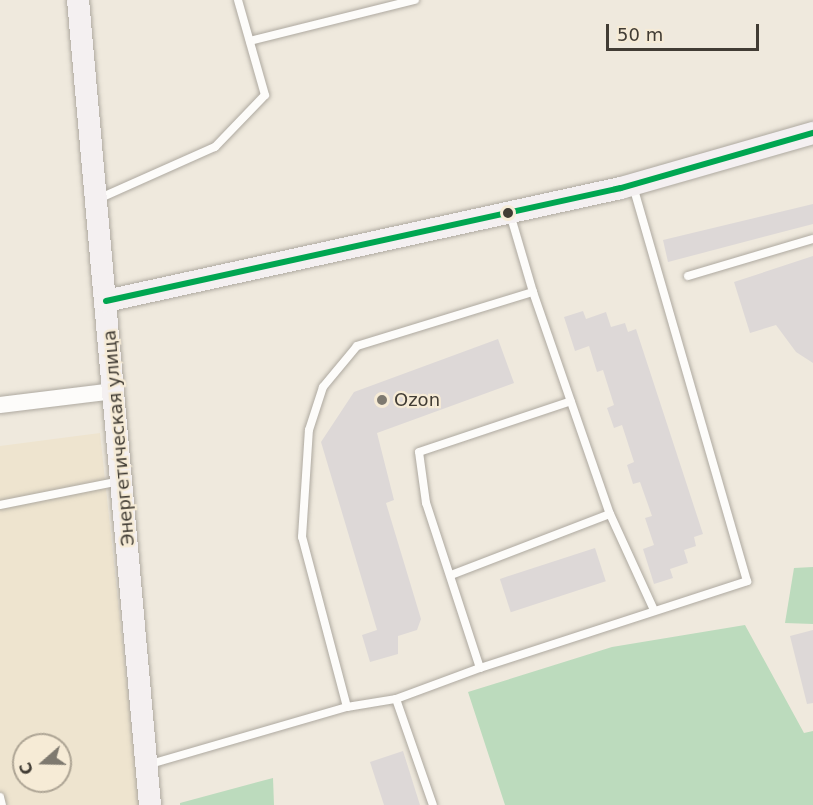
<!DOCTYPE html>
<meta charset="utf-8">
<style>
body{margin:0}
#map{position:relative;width:813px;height:805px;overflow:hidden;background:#efe9dd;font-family:"DejaVu Sans",sans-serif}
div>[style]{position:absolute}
.built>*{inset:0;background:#eee4cf}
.green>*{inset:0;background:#bcdbbd}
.building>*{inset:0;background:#ddd8d7;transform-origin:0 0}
.roads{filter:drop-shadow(0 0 2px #aea9a0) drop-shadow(0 0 2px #aea9a0)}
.lane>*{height:8px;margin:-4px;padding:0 4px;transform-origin:4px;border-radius:4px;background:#fdfcfa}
.street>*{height:16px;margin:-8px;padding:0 8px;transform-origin:8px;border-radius:8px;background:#fdfcfa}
.secondary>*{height:22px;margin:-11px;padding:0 11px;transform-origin:11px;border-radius:11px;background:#f4f0f1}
.bus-1>*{height:6px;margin:-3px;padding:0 3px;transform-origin:3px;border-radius:3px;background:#00a651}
.dots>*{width:16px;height:16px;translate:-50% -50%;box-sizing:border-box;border:3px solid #f6ebd6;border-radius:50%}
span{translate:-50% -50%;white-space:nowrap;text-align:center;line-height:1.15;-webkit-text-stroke:4.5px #f6ebd6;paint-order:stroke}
.poi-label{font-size:18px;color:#413c34}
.left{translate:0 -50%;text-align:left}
.street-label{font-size:18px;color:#413c34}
.north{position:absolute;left:12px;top:733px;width:60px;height:60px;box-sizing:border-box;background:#f6ebd6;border:2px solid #aea595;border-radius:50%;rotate:250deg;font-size:16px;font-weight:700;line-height:24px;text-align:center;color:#413c34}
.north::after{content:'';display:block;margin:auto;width:21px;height:27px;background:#7e796f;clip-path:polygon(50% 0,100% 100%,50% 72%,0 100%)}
.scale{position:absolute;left:606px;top:24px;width:153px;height:27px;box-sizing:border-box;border:3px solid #413c34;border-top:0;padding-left:8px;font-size:18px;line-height:21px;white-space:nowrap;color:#413c34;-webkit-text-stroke:4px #f6ebd6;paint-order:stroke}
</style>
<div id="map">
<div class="built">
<i style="clip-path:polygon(evenodd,100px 433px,140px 805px,0 805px,0 446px,100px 433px,24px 745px,60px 745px,60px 781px,24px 781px,24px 745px)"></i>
</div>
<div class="green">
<i style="clip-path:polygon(813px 567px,813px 624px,785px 623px,794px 568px)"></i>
<i style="clip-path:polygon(745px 625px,804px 733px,813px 731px,813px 805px,505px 805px,468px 692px,612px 647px)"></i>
<i style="clip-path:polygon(273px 778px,274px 805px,180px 805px,180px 803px)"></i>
</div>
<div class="building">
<i style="clip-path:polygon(813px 204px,813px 224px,668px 262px,663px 240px)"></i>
<i style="clip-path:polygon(813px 256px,813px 363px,796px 352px,776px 325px,750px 333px,734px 282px)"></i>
<i style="clip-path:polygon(583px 311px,586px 319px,606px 312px,611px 327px,625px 323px,628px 332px,636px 329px,703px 534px,694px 537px,696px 546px,684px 550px,688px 563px,670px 569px,673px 578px,654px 584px,643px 549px,654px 545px,645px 518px,652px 516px,640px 482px,633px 484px,627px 465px,634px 462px,622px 425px,614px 428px,607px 408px,614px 405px,603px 370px,597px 372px,589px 346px,575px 351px,564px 317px)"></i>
<i style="clip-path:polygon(498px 339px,514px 383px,377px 433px,394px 500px,386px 503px,421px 619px,417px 630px,398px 636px,398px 654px,370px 662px,362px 635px,377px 630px,321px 442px,354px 392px)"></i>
<i style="left:595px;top:548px;width:35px;height:100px;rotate:72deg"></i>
<i style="clip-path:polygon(813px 630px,813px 703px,807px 704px,790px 636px)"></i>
<i style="clip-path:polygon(403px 751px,420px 805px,384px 805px,370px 762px)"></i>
</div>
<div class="roads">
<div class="lane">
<i style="left:250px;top:41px;width:170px;rotate:-14deg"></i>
<i style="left:98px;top:199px;width:128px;rotate:-24deg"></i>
<i style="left:215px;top:147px;width:72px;rotate:-46.1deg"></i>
<i style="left:265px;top:95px;width:99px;rotate:-105.9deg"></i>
<i style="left:688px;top:276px;width:130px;rotate:-16.5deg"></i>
<i style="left:533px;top:292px;width:235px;rotate:70.9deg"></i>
<i style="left:610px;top:514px;width:106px;rotate:65.4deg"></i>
<i style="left:0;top:505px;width:122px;rotate:-11.3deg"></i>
<i style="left:451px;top:575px;width:170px;rotate:-21deg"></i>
<i style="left:480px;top:668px;width:174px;rotate:-108.1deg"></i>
<i style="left:426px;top:503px;width:51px;rotate:-97.8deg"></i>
<i style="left:419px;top:452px;width:160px;rotate:-18.5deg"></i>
<i style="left:396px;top:699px;width:90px;rotate:-20.3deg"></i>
<i style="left:480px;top:668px;width:281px;rotate:-18deg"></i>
<i style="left:747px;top:581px;width:412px;rotate:-106.1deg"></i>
<i style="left:347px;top:707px;width:176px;rotate:-104.8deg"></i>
<i style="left:302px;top:537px;width:107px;rotate:-86.3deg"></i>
<i style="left:309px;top:430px;width:45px;rotate:-72deg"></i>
<i style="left:323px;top:387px;width:53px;rotate:-50.3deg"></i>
<i style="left:357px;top:346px;width:184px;rotate:-17.1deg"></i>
<i style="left:533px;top:292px;width:81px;rotate:-106.4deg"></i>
<i style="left:147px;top:765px;width:208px;rotate:-16.2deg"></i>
<i style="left:347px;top:707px;width:50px;rotate:-9.3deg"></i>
<i style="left:396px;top:699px;width:112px;rotate:70.8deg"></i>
<i style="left:0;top:797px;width:8px;rotate:76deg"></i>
</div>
<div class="street">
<i style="left:0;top:405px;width:115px;rotate:-7deg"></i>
</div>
<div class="secondary">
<i style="left:78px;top:0;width:808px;rotate:84.89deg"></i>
<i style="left:106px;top:301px;width:527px;rotate:-12.38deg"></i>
<i style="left:621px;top:188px;width:200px;rotate:-16deg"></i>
</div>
</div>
<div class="bus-1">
<i style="left:106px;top:301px;width:527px;rotate:-12.38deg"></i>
<i style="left:621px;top:188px;width:200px;rotate:-16deg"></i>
</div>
<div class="dots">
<i style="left:508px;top:213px;background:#413c34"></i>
<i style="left:382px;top:400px;background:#7e796f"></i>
</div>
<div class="poi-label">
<span class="left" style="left:394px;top:400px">Ozon</span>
</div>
<div class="street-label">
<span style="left:119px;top:438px;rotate:-95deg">Энергетическая улица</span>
</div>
<div class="north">С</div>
<div class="scale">50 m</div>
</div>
